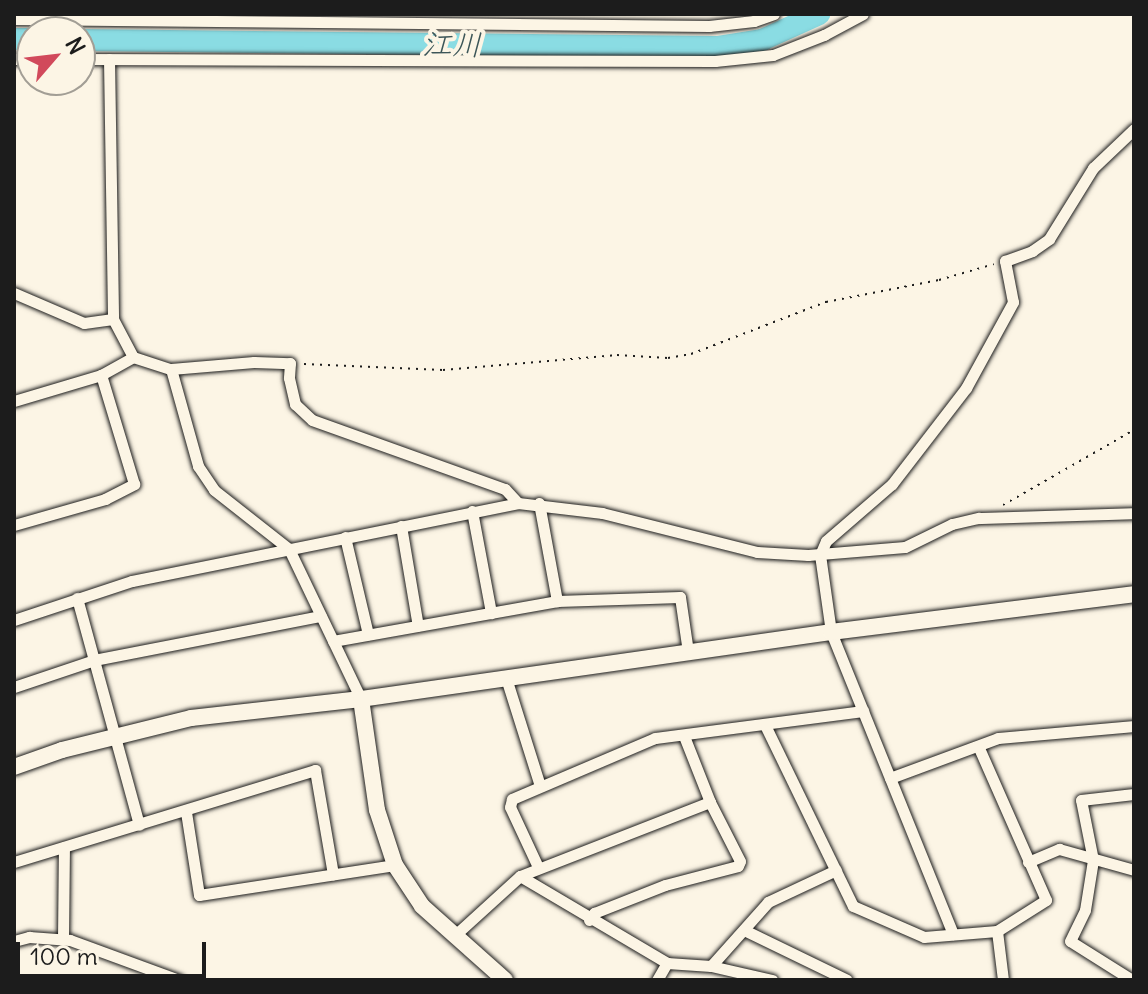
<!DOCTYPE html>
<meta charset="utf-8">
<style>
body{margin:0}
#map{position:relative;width:1148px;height:994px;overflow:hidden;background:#fcf5e5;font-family:Delius,"Klee One",sans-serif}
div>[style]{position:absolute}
.river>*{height:22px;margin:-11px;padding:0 11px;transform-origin:11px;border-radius:11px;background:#8adce3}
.path>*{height:2px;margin-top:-1px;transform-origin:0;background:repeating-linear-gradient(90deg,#1c1c1c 0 2px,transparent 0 8px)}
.roads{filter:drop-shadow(0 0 2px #1c1c1c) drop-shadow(0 0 2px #1c1c1c)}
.street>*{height:11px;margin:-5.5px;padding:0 5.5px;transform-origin:5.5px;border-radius:5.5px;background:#fcf5e5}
.secondary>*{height:16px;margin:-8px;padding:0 8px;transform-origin:8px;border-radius:8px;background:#fcf5e5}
span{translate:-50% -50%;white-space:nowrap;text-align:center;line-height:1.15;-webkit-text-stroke:8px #fcf5e5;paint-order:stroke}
.water-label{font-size:30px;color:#3d5658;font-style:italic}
.frame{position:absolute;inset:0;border:16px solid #1c1c1c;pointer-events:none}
.north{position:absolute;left:16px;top:16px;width:80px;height:80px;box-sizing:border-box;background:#fcf5e5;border:2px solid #a29e95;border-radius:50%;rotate:62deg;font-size:22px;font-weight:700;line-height:32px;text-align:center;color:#1c1c1c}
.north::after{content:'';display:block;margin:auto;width:28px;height:36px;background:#d1495b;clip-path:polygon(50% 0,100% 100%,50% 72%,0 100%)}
.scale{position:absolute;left:16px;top:942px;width:190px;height:36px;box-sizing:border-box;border:4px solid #1c1c1c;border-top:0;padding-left:10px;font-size:24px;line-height:28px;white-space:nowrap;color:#1c1c1c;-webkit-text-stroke:6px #fcf5e5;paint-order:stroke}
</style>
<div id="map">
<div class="river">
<i style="left:14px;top:39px;width:18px"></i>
<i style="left:80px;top:40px;width:637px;rotate:0.63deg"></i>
<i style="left:717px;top:47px;width:46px;rotate:-8.8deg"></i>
<i style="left:762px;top:40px;width:63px;rotate:-24.5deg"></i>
</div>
<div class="path">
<i style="left:304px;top:364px;width:139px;rotate:2.5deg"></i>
<i style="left:443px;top:370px;width:175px;rotate:-4.9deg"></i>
<i style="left:617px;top:355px;width:51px;rotate:3.4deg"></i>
<i style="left:668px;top:358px;width:23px;rotate:-10deg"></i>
<i style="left:691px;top:354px;width:145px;rotate:-21.1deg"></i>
<i style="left:826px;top:302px;width:115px;rotate:-11deg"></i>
<i style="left:939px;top:280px;width:57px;rotate:-16.2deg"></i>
<i style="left:1003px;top:505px;width:151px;rotate:-29.8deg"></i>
</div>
<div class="roads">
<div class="street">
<i style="left:14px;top:19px;width:695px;rotate:0.58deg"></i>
<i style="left:709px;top:26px;width:45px;rotate:-6.3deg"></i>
<i style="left:754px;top:21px;width:21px;rotate:-19deg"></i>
<i style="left:14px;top:59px;width:18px"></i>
<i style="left:80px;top:59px;width:635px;rotate:0.18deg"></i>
<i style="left:715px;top:61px;width:58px;rotate:-5.9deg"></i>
<i style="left:773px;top:55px;width:55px;rotate:-21.4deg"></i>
<i style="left:824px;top:35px;width:44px;rotate:-28.3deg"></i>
<i style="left:109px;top:59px;width:260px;rotate:89.1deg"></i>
<i style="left:113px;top:319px;width:43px;rotate:62.2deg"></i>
<i style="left:133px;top:357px;width:40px;rotate:18deg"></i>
<i style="left:171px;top:369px;width:83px;rotate:-4.8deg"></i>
<i style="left:254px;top:362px;width:36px;rotate:2deg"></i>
<i style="left:290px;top:363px;width:15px;rotate:94deg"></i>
<i style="left:289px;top:378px;width:27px;rotate:77deg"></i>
<i style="left:295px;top:404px;width:23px;rotate:43deg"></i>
<i style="left:312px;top:420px;width:205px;rotate:19.7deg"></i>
<i style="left:505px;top:489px;width:19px;rotate:47deg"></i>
<i style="left:14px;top:293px;width:76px;rotate:23.2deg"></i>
<i style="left:84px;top:323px;width:29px;rotate:-8deg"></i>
<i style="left:171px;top:369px;width:101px;rotate:74.4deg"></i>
<i style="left:198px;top:466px;width:29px;rotate:56deg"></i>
<i style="left:214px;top:490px;width:95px;rotate:38.2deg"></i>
<i style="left:289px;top:549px;width:166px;rotate:64.4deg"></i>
<i style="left:14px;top:401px;width:91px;rotate:-16.6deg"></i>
<i style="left:101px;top:375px;width:37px;rotate:-29deg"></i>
<i style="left:539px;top:503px;width:100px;rotate:79.6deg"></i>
<i style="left:472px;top:511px;width:104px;rotate:79.4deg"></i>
<i style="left:14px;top:525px;width:95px;rotate:-15.9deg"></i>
<i style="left:105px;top:499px;width:33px;rotate:-27deg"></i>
<i style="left:134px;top:484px;width:114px;rotate:-106.8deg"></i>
<i style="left:401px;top:526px;width:101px;rotate:80.4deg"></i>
<i style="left:345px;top:537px;width:100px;rotate:76.7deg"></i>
<i style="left:77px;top:598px;width:235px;rotate:74.7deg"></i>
<i style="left:14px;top:620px;width:124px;rotate:-18.3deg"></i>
<i style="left:132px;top:581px;width:394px;rotate:-11.4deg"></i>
<i style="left:518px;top:503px;width:85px;rotate:6.8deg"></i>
<i style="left:602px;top:513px;width:160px;rotate:14.1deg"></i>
<i style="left:757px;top:552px;width:51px;rotate:3.4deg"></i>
<i style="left:808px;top:555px;width:97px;rotate:-4.7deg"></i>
<i style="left:905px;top:547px;width:52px;rotate:-26.1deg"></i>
<i style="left:952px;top:524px;width:28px;rotate:-13deg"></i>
<i style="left:979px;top:518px;width:155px;rotate:-1.8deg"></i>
<i style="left:333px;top:641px;width:228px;rotate:-10.1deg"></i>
<i style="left:557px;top:601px;width:123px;rotate:-1.9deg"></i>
<i style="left:680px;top:597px;width:56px;rotate:81.7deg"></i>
<i style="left:506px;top:678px;width:113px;rotate:72.5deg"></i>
<i style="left:14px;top:687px;width:84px;rotate:-18.6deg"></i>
<i style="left:94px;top:660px;width:231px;rotate:-11deg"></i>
<i style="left:765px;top:725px;width:201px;rotate:64.1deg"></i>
<i style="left:853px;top:906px;width:77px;rotate:23.6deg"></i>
<i style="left:924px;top:937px;width:73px;rotate:-4.7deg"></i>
<i style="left:997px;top:931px;width:58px;rotate:-32.3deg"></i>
<i style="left:1046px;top:900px;width:168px;rotate:-113.8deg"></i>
<i style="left:890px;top:778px;width:115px;rotate:-20.3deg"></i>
<i style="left:998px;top:738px;width:137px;rotate:-5deg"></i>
<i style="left:186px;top:812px;width:84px;rotate:81.1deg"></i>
<i style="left:199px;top:895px;width:198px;rotate:-8.7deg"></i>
<i style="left:14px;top:862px;width:315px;rotate:-17deg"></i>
<i style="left:315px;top:770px;width:106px;rotate:80.2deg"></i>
<i style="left:1028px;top:862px;width:34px;rotate:-23deg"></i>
<i style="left:1059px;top:849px;width:78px;rotate:15.6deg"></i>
<i style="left:538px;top:867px;width:66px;rotate:-115deg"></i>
<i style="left:510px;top:807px;width:8px;rotate:-76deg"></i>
<i style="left:512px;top:799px;width:155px;rotate:-23.1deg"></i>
<i style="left:655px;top:738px;width:210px;rotate:-7.4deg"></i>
<i style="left:520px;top:876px;width:171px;rotate:30.6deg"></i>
<i style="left:667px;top:963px;width:44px;rotate:3.9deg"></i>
<i style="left:711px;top:966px;width:63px;rotate:12.9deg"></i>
<i style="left:589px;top:920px;width:9px;rotate:-54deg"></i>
<i style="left:594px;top:913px;width:76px;rotate:-21.5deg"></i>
<i style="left:665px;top:885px;width:75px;rotate:-14.6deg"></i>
<i style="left:738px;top:866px;width:5px;rotate:-68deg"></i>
<i style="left:740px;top:861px;width:66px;rotate:-117deg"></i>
<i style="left:710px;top:802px;width:71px;rotate:-111.5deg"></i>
<i style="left:744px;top:930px;width:114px;rotate:25.9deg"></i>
<i style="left:997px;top:931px;width:49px;rotate:83deg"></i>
<i style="left:953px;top:934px;width:326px;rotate:-112deg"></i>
<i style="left:831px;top:632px;width:78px;rotate:-98.1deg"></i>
<i style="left:820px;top:555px;width:15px;rotate:-67deg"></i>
<i style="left:826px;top:541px;width:87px;rotate:-40.8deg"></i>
<i style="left:892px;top:484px;width:121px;rotate:-52.4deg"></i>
<i style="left:966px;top:388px;width:98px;rotate:-61.3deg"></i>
<i style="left:1013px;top:302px;width:42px;rotate:-101deg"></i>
<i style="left:1005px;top:261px;width:29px;rotate:-20deg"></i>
<i style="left:1032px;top:251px;width:21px;rotate:-35deg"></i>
<i style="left:1049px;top:239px;width:84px;rotate:-58.2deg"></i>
<i style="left:1093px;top:168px;width:57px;rotate:-43.6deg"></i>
<i style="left:454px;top:936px;width:89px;rotate:-42.3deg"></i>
<i style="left:520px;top:876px;width:204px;rotate:-21.3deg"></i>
<i style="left:63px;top:939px;width:92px;rotate:-89.4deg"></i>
<i style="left:14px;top:941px;width:16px;rotate:-15deg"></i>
<i style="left:29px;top:937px;width:41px;rotate:4.2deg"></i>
<i style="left:70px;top:940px;width:116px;rotate:20.2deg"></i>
<i style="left:711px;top:966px;width:86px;rotate:-48.3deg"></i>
<i style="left:768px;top:902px;width:75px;rotate:-25.2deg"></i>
<i style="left:657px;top:980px;width:20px;rotate:-60deg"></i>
<i style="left:1132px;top:980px;width:73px;rotate:-147.8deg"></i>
<i style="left:1070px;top:941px;width:34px;rotate:-64deg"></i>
<i style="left:1085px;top:910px;width:51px;rotate:-80.9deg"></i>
<i style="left:1093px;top:860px;width:61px;rotate:-101.3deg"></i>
<i style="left:1081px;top:800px;width:53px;rotate:-6.5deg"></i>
</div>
<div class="secondary">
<i style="left:361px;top:699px;width:112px;rotate:81.8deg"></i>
<i style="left:377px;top:810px;width:58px;rotate:71.9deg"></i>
<i style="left:395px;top:865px;width:49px;rotate:56.6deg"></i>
<i style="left:422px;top:906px;width:111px;rotate:41.7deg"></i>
<i style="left:14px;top:767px;width:51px;rotate:-19.5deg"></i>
<i style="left:62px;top:750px;width:133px;rotate:-13.9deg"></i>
<i style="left:191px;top:718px;width:171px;rotate:-6.4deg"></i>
<i style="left:361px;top:699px;width:475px;rotate:-8.1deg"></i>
<i style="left:831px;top:632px;width:305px;rotate:-7.1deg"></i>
</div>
</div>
<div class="water-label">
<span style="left:452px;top:44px;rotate:1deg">江川</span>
</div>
<div class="frame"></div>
<div class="north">N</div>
<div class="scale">100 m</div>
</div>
